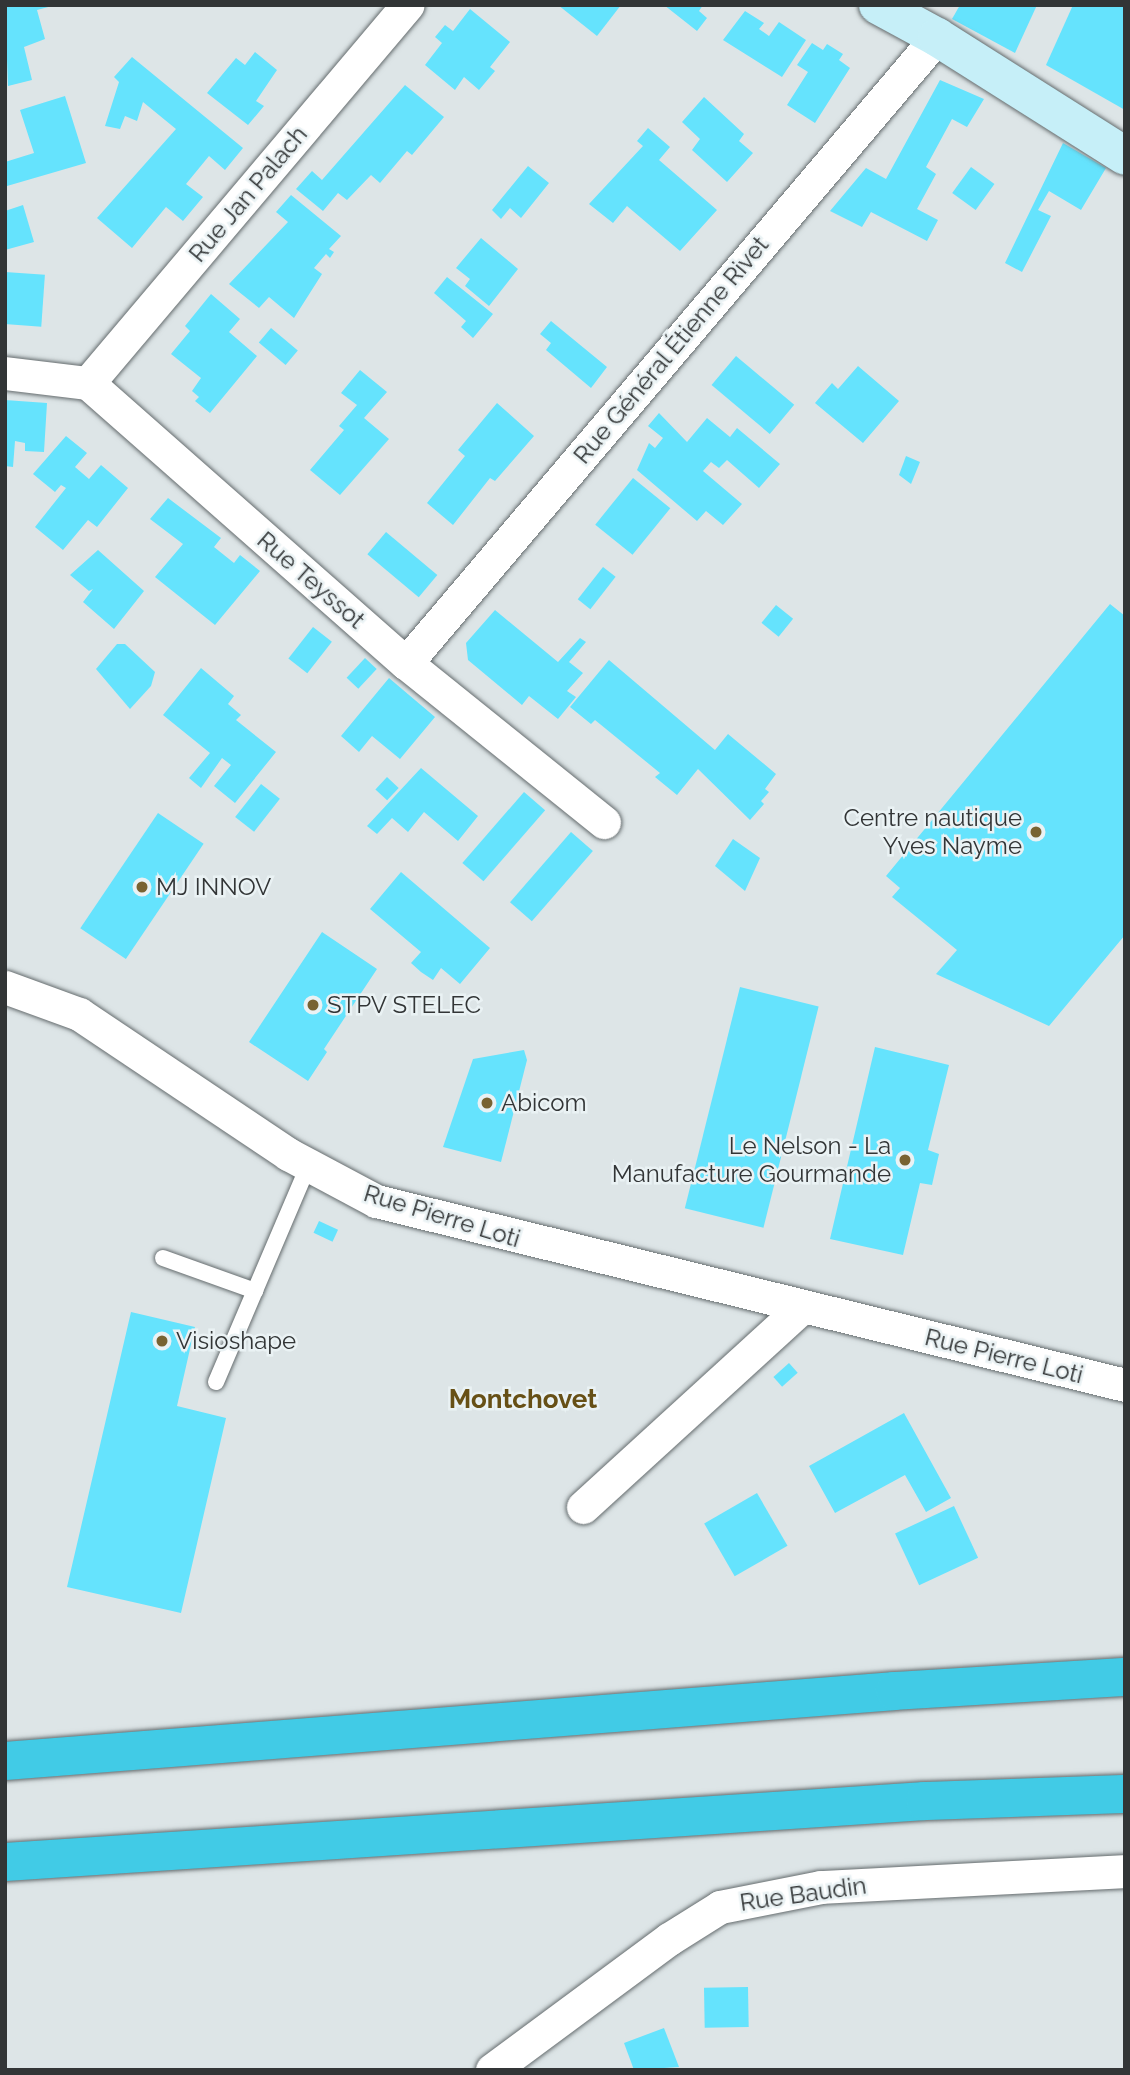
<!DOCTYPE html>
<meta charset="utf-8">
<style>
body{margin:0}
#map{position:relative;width:1130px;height:2075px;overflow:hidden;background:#dde5e7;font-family:Raleway,sans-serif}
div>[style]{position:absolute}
.building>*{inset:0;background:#65e3fd;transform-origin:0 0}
.roads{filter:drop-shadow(0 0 2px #656c6e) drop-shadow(0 0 2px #656c6e)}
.lane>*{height:16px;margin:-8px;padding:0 8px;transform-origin:8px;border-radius:8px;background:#fff}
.street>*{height:33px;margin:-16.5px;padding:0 16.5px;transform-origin:16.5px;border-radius:16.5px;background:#fff}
.secondary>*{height:38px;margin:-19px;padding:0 19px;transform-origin:19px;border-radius:19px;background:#c6eff8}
.highway>*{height:38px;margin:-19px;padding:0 19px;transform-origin:19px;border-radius:19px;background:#41cbe6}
.dots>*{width:19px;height:19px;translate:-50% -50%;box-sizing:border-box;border:4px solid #eaf2f4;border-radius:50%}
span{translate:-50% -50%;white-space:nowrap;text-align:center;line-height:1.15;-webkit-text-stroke:5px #eaf2f4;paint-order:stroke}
.street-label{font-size:24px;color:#323536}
.poi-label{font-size:24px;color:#323536}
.right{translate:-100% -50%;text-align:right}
.left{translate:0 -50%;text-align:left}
.neighbourhood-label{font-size:26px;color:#675016;font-weight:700}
.frame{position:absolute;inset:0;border:7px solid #323536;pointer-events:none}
</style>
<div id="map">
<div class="building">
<i style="clip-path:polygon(5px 5px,52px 6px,37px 10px,45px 39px,24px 47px,32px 80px,8px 86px)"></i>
<i style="clip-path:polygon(558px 5px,621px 5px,597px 36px)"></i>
<i style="clip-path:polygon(664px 5px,703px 5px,699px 11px,707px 18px,697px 31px)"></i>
<i style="clip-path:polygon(960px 5px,1037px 5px,1015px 53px,952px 19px)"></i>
<i style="clip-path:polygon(1073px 5px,1125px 5px,1125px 110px,1046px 65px)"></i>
<i style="clip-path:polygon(470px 9px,510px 42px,490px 67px,495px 71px,479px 90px,464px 77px,455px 90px,425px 65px,442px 43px,435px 37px,445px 25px,453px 31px)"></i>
<i style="clip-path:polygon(745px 11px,764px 23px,759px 29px,769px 36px,779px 22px,806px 40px,782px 77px,723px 40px)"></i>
<i style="clip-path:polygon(812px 43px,823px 50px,827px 44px,843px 54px,839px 60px,850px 68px,815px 123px,787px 105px,808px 72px,797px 65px)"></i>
<i style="clip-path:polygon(255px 52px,277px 70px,256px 101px,264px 106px,248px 125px,207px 93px,236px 58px,245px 65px)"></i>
<i style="clip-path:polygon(132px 57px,243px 148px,225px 170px,209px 156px,186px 184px,203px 197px,183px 221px,166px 207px,132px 248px,97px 218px,176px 129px,143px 102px,137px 121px,125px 116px,120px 129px,105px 126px,119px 82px,114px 77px)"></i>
<i style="clip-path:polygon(940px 80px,984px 99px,967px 127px,952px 119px,926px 167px,936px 174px,917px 209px,938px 220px,927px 241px,871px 212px,862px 227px,830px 211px,866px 168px,886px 179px)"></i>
<i style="clip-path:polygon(405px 85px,444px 117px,412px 155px,407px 151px,380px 183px,371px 175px,347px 200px,338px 193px,323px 211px,296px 189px,312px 171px,322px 180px)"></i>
<i style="clip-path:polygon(65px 96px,86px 163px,7px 186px,5px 162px,34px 153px,20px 110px)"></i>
<i style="clip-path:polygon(704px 97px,744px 134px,739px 141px,753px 153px,727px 182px,692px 150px,700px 139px,682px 122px)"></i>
<i style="clip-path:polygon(648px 128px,670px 147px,659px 160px,717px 210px,680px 251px,627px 206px,613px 223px,589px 204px,643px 146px,637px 141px)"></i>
<i style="clip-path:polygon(1063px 143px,1106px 168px,1081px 210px,1049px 191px,1038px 210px,1051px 216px,1022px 272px,1005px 263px)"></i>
<i style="clip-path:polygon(528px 166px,549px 183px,521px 218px,510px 208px,501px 219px,492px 210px)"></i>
<i style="left:971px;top:167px;width:29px;height:32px;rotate:36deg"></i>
<i style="clip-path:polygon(291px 195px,341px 236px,329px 249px,334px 252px,330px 258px,326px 254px,314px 268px,322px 274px,294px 318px,269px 297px,259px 308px,229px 284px,288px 222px,276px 212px)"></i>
<i style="clip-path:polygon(23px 205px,34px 242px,5px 250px,5px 211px)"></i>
<i style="clip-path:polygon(481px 238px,518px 269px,489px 306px,465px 286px,470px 279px,456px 268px)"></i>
<i style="left:5px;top:272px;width:40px;height:52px;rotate:4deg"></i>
<i style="clip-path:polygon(447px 277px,493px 314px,473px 338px,461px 327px,466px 321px,434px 293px)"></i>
<i style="clip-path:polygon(211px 294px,240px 319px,229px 332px,257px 356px,210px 413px,195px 401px,199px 397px,192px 391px,201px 378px,171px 354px,190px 331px,185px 326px)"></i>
<i style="clip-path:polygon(551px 321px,607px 367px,591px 388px,546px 350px,551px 343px,540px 334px)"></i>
<i style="left:271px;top:328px;width:35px;height:19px;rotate:40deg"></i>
<i style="left:736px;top:356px;width:76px;height:38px;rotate:40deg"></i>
<i style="clip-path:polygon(858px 366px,899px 401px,863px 443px,815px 403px,832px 383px,838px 389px)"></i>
<i style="clip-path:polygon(360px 370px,387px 392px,364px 418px,389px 439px,340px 495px,310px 470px,344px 430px,339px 426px,357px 405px,341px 393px)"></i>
<i style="clip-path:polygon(5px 400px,47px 403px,44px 452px,25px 451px,25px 443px,15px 441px,13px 467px,5px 466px)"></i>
<i style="clip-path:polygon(497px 403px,534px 436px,495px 481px,490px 478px,453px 525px,427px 503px,465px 456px,458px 450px)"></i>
<i style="clip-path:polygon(659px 413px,687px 442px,707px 418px,730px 437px,737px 428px,780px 464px,759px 488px,727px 460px,719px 468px,711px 462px,703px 471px,742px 504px,723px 525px,706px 511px,697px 521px,637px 470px,649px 443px,655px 448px,663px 438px,648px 426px)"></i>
<i style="clip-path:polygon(66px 436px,87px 453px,75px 467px,89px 479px,101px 465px,128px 488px,97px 527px,88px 520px,63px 550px,35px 527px,66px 488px,61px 485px,55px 492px,33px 474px)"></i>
<i style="clip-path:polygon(906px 456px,920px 462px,911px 484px,899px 475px)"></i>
<i style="left:633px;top:478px;width:48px;height:60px;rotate:39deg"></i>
<i style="clip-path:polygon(168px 498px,221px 538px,214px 547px,234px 563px,240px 555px,260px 571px,215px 625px,155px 577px,183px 544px,150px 519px)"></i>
<i style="left:386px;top:532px;width:67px;height:29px;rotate:40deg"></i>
<i style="clip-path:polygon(98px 550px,144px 591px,114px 629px,83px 602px,93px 589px,89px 591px,70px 575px)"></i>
<i style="left:603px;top:567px;width:16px;height:41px;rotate:38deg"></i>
<i style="clip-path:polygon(1110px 604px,1125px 616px,1125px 935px,1049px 1026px,936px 974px,957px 950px,892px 897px,900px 888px,886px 876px)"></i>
<i style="left:776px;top:605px;width:22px;height:23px;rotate:39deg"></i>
<i style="clip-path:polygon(495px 610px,558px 662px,580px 638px,586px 642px,569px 662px,583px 673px,567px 691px,576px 697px,558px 719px,529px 696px,522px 705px,468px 660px,466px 643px)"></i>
<i style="left:313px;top:627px;width:24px;height:40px;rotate:38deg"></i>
<i style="clip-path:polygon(117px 644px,125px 644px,155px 672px,151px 686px,130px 709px,96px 669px)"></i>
<i style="left:365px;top:658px;width:16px;height:27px;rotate:43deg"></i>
<i style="clip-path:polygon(609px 660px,715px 750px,728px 734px,776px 774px,765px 789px,769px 792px,761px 801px,764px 804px,750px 820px,698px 769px,677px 795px,655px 777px,660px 773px,595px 720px,591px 724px,570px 707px)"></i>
<i style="clip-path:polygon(201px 668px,234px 696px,228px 704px,241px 715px,236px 720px,276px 752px,235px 803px,214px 786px,231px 765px,222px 758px,201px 788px,189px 778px,210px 753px,163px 715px)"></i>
<i style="clip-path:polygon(389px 678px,435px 717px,400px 759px,372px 736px,359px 752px,341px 736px)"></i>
<i style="clip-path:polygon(421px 768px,478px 816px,458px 841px,424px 812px,408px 832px,392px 818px,377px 834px,367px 826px)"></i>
<i style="left:387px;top:777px;width:16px;height:17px;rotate:43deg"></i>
<i style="left:261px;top:784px;width:24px;height:42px;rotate:38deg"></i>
<i style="left:524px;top:792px;width:28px;height:94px;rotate:41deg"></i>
<i style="left:158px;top:813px;width:55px;height:139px;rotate:34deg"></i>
<i style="left:571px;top:832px;width:29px;height:93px;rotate:41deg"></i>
<i style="clip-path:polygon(733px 839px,760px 858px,745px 891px,715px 866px)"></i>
<i style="clip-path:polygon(401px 872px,490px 948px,460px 984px,441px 968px,433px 980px,421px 972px,411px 963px,421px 952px,370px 909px)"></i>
<i style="clip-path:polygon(322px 932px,377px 969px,324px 1049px,327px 1052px,308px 1081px,249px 1042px)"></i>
<i style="left:740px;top:987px;width:81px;height:228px;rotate:14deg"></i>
<i style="clip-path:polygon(875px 1047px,949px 1065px,928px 1150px,939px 1154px,932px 1185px,920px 1183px,903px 1255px,830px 1239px)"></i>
<i style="clip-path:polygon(524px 1050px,527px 1060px,501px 1162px,443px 1147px,473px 1059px)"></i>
<i style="left:319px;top:1221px;width:21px;height:13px;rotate:25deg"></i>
<i style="clip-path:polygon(131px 1312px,195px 1327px,177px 1406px,226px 1418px,181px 1613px,67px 1587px)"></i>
<i style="left:789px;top:1363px;width:13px;height:21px;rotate:48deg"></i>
<i style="clip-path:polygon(904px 1413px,951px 1498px,926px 1512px,905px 1475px,835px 1513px,809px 1466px)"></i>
<i style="left:757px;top:1493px;width:61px;height:61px;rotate:60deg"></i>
<i style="left:954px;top:1506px;width:57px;height:65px;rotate:65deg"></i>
<i style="left:748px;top:1987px;width:40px;height:44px;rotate:89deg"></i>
<i style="clip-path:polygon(664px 2028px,679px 2067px,634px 2070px,624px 2043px)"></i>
</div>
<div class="roads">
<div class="lane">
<i style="left:163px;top:1258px;width:98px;rotate:19.7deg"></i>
<i style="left:216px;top:1382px;width:235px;rotate:-66.9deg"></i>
</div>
<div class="street">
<i style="left:5px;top:373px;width:84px;rotate:6.9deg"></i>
<i style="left:88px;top:383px;width:424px;rotate:41.4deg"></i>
<i style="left:406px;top:663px;width:254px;rotate:38.8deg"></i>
<i style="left:88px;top:383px;width:495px;rotate:-49.8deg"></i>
<i style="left:406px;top:663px;width:821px;rotate:-49.69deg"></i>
<i style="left:5px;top:987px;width:79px;rotate:20deg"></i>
<i style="left:79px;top:1014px;width:252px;rotate:33.8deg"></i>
<i style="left:288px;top:1154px;width:100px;rotate:28.1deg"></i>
<i style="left:376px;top:1201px;width:771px;rotate:13.8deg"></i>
<i style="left:583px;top:1507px;width:297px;rotate:-42.4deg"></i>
<i style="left:492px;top:2070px;width:220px;rotate:-36.5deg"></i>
<i style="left:669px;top:1939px;width:60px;rotate:-32.1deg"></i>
<i style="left:720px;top:1907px;width:103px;rotate:-11.2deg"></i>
<i style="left:821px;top:1887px;width:304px;rotate:-3deg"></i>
</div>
<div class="secondary">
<i style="left:878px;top:5px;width:67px;rotate:28.5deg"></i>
<i style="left:937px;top:37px;width:222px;rotate:32.3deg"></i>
</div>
<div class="highway">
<i style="left:5px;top:1761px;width:893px;rotate:-4.5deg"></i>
<i style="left:895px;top:1691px;width:230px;rotate:-3.5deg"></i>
<i style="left:5px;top:1862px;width:922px;rotate:-3.79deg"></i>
<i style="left:925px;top:1801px;width:200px;rotate:-2deg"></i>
</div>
</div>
<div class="dots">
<i style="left:1036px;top:832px;background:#786332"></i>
<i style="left:142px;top:887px;background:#786332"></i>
<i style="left:313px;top:1005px;background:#786332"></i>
<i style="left:487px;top:1103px;background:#786332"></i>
<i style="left:905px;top:1160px;background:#786332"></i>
<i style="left:162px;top:1341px;background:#786332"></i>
</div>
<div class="street-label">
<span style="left:248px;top:194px;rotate:-50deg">Rue Jan Palach</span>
<span style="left:671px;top:350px;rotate:-50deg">Rue Général Étienne Rivet</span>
<span style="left:311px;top:580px;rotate:41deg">Rue Teyssot</span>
<span style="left:442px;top:1216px;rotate:17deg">Rue Pierre Loti</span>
<span style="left:1004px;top:1356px;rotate:14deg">Rue Pierre Loti</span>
<span style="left:803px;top:1894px;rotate:-8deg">Rue Baudin</span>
</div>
<div class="poi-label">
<span class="right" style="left:1022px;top:832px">Centre nautique<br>Yves Nayme</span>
<span class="left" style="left:156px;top:887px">MJ INNOV</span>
<span class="left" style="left:327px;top:1005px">STPV STELEC</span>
<span class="left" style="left:501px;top:1103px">Abicom</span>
<span class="right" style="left:891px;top:1160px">Le Nelson - La<br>Manufacture Gourmande</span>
<span class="left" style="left:176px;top:1341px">Visioshape</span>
</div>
<div class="neighbourhood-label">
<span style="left:523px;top:1400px">Montchovet</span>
</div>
<div class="frame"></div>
</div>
